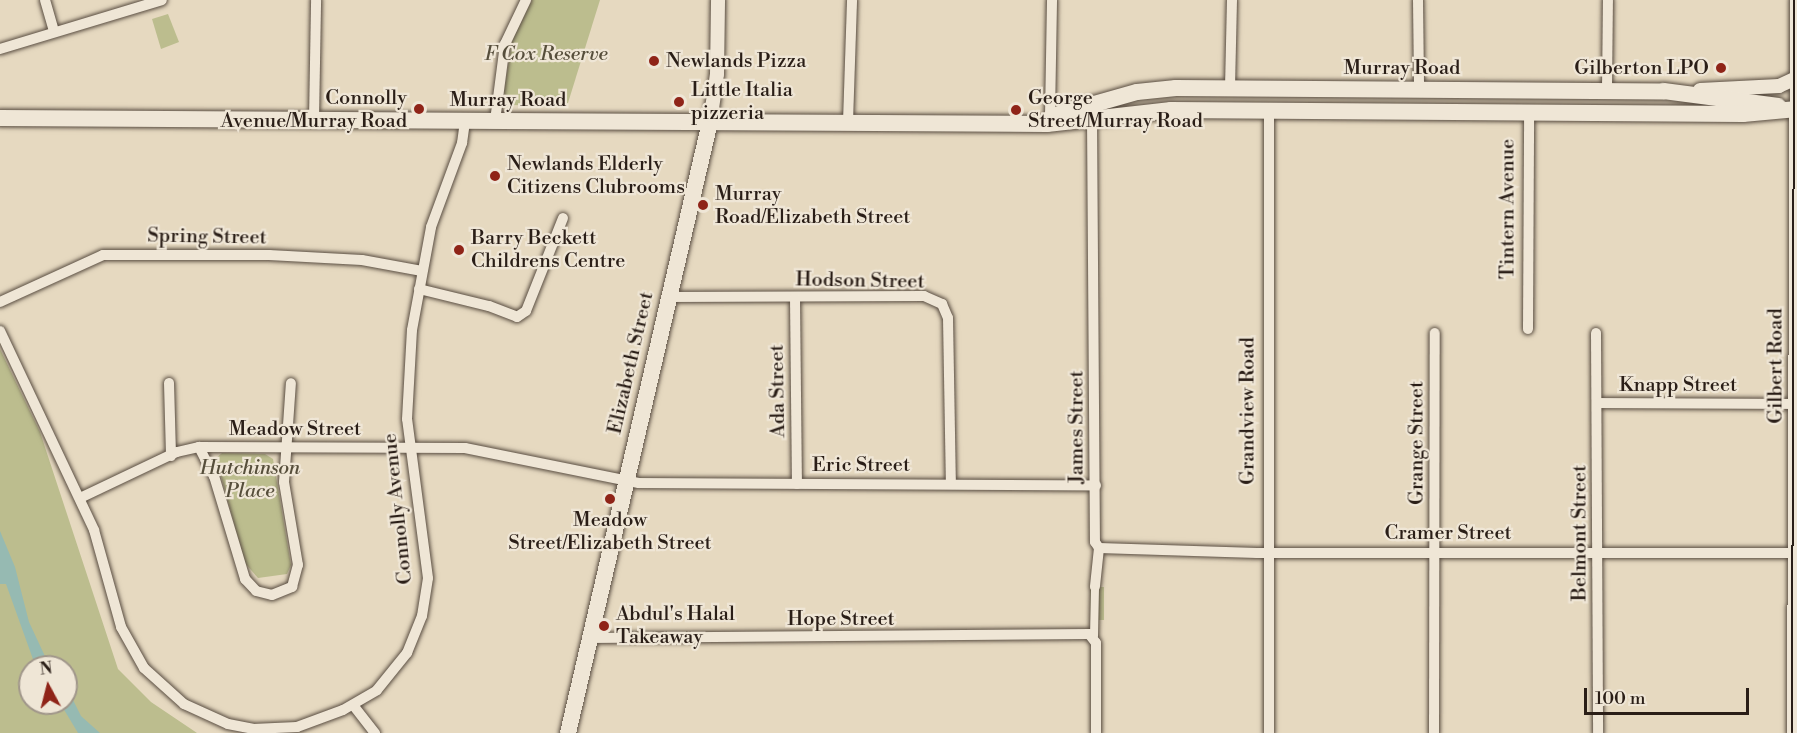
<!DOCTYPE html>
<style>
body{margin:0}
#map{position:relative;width:1797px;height:733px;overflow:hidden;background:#e6d9c0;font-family:"Libre Bodoni",serif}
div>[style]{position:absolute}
.green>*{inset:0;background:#bcbd8e;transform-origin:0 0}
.water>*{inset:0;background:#96bab2}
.roads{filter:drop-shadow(0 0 2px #594d41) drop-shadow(0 0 2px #594d41)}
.pedestrian>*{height:8px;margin:-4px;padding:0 4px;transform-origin:4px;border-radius:4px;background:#efe6d6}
.minor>*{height:10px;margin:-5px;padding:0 5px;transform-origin:5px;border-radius:5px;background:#efe6d6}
.tertiary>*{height:14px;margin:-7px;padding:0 7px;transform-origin:7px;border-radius:7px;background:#efe6d6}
.secondary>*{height:16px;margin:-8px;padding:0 8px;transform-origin:8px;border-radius:8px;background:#efe6d6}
.tram>*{height:1.5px;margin:-0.75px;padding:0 0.75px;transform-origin:0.75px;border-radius:0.75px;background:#2a1e17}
.dots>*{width:16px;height:16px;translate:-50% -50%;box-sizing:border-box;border:3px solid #efe6d6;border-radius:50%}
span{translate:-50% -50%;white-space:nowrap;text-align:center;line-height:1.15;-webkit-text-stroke:4.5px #efe6d6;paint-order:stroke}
.park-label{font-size:20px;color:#564e3b;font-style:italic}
.poi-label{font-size:20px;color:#2a1e17}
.left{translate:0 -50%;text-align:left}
.right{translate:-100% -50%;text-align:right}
.street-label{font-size:20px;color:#2a1e17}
.north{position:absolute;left:18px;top:655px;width:60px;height:60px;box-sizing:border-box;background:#efe6d6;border:2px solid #a0968a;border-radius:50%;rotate:353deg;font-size:16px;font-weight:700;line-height:24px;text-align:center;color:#2a1e17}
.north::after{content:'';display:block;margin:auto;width:21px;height:27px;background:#8f2418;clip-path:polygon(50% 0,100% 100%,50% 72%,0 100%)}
.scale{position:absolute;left:1584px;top:688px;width:165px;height:27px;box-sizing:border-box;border:3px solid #2a1e17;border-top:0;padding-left:8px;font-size:18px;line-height:21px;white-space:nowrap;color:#2a1e17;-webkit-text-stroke:4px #efe6d6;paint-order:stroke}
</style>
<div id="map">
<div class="green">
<i style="clip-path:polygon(532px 0,600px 0,567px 106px,508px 105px,504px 92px,512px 41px)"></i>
<i style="clip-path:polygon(168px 14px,179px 42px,161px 49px,152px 19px)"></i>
<i style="clip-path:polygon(evenodd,0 349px,40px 432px,118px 669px,151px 702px,197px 733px,0 733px,0 349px,30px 667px,66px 667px,66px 703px,30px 703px,30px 667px)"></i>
<i style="clip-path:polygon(222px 453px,265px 454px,273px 459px,291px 565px,287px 574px,258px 578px,245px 563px,216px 458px)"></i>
<i style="left:1090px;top:587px;width:14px;height:33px"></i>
</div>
<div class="water">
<i style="clip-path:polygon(0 531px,15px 567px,29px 622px,50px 667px,38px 667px,34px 662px,6px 584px,0 584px)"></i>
<i style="clip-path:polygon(66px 686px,81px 716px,100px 733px,78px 733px,60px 703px,66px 703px)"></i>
</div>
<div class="roads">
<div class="pedestrian">
<i style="left:1094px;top:636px;width:49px;rotate:-88.8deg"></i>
</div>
<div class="minor">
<i style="left:45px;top:0;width:33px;rotate:74deg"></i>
<i style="left:1418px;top:0;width:88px;rotate:89.3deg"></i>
<i style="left:0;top:49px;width:169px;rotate:-16.8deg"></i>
<i style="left:1230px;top:88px;width:88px;rotate:-88.7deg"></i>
<i style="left:1607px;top:90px;width:90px;rotate:-89.4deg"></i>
<i style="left:1050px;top:116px;width:116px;rotate:-89deg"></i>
<i style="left:1092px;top:118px;width:424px;rotate:89.6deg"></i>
<i style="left:1095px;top:542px;width:7px;rotate:56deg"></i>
<i style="left:1099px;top:548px;width:39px;rotate:96deg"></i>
<i style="left:314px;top:120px;width:120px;rotate:-89deg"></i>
<i style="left:495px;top:121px;width:78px;rotate:-82.6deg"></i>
<i style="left:505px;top:44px;width:49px;rotate:-64.5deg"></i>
<i style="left:848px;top:122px;width:122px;rotate:-88.1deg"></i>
<i style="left:419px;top:289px;width:72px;rotate:13.7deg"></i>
<i style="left:489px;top:306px;width:30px;rotate:21deg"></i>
<i style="left:517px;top:317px;width:11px;rotate:-34deg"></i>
<i style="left:526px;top:311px;width:100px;rotate:-68.3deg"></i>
<i style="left:668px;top:297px;width:256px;rotate:-0.2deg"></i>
<i style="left:924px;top:296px;width:20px;rotate:24deg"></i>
<i style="left:942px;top:304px;width:15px;rotate:67deg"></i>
<i style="left:948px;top:318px;width:165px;rotate:89deg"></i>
<i style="left:795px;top:298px;width:186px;rotate:89.4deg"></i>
<i style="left:0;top:302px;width:113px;rotate:-24.5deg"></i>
<i style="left:103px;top:255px;width:166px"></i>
<i style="left:269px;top:255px;width:93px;rotate:3.1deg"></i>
<i style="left:362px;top:260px;width:61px;rotate:10.4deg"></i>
<i style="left:1528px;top:329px;width:215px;rotate:-89.7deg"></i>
<i style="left:0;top:331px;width:220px;rotate:64.7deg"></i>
<i style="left:94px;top:530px;width:101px;rotate:74.4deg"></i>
<i style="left:121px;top:627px;width:47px;rotate:60.7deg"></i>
<i style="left:144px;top:668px;width:54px;rotate:42deg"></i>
<i style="left:184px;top:704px;width:48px;rotate:24.4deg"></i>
<i style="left:228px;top:724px;width:25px;rotate:11deg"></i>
<i style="left:253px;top:729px;width:44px;rotate:-2.6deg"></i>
<i style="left:297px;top:727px;width:49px;rotate:-20.3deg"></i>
<i style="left:343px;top:710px;width:39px;rotate:-30deg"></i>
<i style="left:377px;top:690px;width:48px;rotate:-51deg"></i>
<i style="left:407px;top:653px;width:40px;rotate:-68deg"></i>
<i style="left:422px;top:616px;width:38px;rotate:-81deg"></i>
<i style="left:428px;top:578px;width:160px;rotate:-97.5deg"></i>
<i style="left:407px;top:419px;width:89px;rotate:-86.8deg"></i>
<i style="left:412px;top:330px;width:105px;rotate:-79.5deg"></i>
<i style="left:431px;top:227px;width:90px;rotate:-69.7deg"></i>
<i style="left:462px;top:143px;width:22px;rotate:-82deg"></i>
<i style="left:1596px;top:333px;width:400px;rotate:89.7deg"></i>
<i style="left:169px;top:383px;width:73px;rotate:88.4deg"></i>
<i style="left:1598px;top:403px;width:199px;rotate:0.3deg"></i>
<i style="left:199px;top:447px;width:33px;rotate:63deg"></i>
<i style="left:214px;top:476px;width:108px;rotate:73.2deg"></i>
<i style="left:245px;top:579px;width:16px;rotate:47deg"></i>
<i style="left:256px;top:591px;width:16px;rotate:14deg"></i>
<i style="left:272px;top:595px;width:22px;rotate:-22deg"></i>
<i style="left:292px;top:587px;width:23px;rotate:-75deg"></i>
<i style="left:298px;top:565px;width:84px;rotate:-99.6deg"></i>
<i style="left:284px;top:482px;width:99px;rotate:-86deg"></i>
<i style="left:80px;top:498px;width:107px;rotate:-25.4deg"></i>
<i style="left:177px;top:452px;width:23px;rotate:-13deg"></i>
<i style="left:199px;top:447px;width:266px;rotate:0.2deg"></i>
<i style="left:465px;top:448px;width:177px;rotate:11.4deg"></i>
<i style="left:639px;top:483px;width:457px;rotate:0.3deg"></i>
<i style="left:1099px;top:548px;width:158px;rotate:1.8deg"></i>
<i style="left:1257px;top:553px;width:538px"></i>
<i style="left:589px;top:638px;width:500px;rotate:-0.46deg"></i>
<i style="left:1089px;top:634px;width:11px;rotate:52deg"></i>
<i style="left:1096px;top:643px;width:90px;rotate:90deg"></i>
<i style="left:353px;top:705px;width:36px;rotate:52deg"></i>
<i style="left:1269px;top:733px;width:623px;rotate:-90deg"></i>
<i style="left:1434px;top:733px;width:400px;rotate:-89.9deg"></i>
</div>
<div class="tertiary">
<i style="left:1700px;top:90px;width:79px;rotate:-2.9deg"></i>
<i style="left:1779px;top:86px;width:19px;rotate:-25deg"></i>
<i style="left:710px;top:122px;width:49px;rotate:-81.7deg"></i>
<i style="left:717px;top:74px;width:74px;rotate:-89.2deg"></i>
<i style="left:1794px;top:733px;width:733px;rotate:-89.77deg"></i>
</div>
<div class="secondary">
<i style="left:1052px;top:116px;width:88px;rotate:-15.8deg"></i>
<i style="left:1137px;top:92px;width:39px;rotate:-6deg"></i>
<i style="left:1176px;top:88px;width:488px;rotate:0.4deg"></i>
<i style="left:1664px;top:91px;width:115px;rotate:7.5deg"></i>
<i style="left:0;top:118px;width:1047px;rotate:0.33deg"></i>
<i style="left:1047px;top:124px;width:125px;rotate:-6.4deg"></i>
<i style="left:1171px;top:110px;width:572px;rotate:0.4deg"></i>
<i style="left:1743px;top:114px;width:54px;rotate:-5.3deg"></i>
<i style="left:568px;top:733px;width:627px;rotate:-76.92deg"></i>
</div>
</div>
<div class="tram">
<i style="left:1792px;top:733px;width:733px;rotate:-89.84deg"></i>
</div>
<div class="dots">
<i style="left:654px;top:61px;background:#8f2418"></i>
<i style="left:1721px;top:68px;background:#8f2418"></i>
<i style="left:679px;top:102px;background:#8f2418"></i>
<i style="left:419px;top:109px;background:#8f2418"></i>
<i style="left:1016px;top:110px;background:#8f2418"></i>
<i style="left:495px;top:176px;background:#8f2418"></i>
<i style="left:703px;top:205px;background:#8f2418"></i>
<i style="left:459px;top:250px;background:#8f2418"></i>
<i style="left:610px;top:499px;background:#8f2418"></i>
<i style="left:604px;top:626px;background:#8f2418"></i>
</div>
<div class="park-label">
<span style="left:546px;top:54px">F Cox Reserve</span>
<span style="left:250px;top:480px">Hutchinson<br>Place</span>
</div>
<div class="poi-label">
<span class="left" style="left:666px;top:61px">Newlands Pizza</span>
<span class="right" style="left:1709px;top:68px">Gilberton LPO</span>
<span class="left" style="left:691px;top:102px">Little Italia<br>pizzeria</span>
<span class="right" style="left:407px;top:110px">Connolly<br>Avenue/Murray Road</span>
<span class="left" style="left:1028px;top:110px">George<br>Street/Murray Road</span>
<span class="left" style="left:507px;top:176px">Newlands Elderly<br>Citizens Clubrooms</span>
<span class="left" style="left:715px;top:206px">Murray<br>Road/Elizabeth Street</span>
<span class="left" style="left:471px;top:250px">Barry Beckett<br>Childrens Centre</span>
<span style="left:610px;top:532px">Meadow<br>Street/Elizabeth Street</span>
<span class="left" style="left:616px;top:626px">Abdul's Halal<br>Takeaway</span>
</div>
<div class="street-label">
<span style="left:1402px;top:68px">Murray Road</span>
<span style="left:508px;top:100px">Murray Road</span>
<span style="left:1508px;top:209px;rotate:-90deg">Tintern Avenue</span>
<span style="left:207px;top:237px;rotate:1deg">Spring Street</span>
<span style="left:860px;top:281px;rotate:1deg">Hodson Street</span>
<span style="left:631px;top:363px;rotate:-77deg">Elizabeth Street</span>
<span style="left:1776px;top:366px;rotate:-90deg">Gilbert Road</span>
<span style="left:1678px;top:385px">Knapp Street</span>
<span style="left:778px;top:391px;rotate:-91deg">Ada Street</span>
<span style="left:1248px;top:411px;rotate:-90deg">Grandview Road</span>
<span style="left:1077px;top:427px;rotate:-90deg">James Street</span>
<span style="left:295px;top:429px">Meadow Street</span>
<span style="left:1417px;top:443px;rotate:-90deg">Grange Street</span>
<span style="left:861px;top:465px">Eric Street</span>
<span style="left:398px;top:509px;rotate:-96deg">Connolly Avenue</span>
<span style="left:1448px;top:533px">Cramer Street</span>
<span style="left:1580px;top:533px;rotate:-90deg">Belmont Street</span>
<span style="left:841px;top:619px">Hope Street</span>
</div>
<div class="north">N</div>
<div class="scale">100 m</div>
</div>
